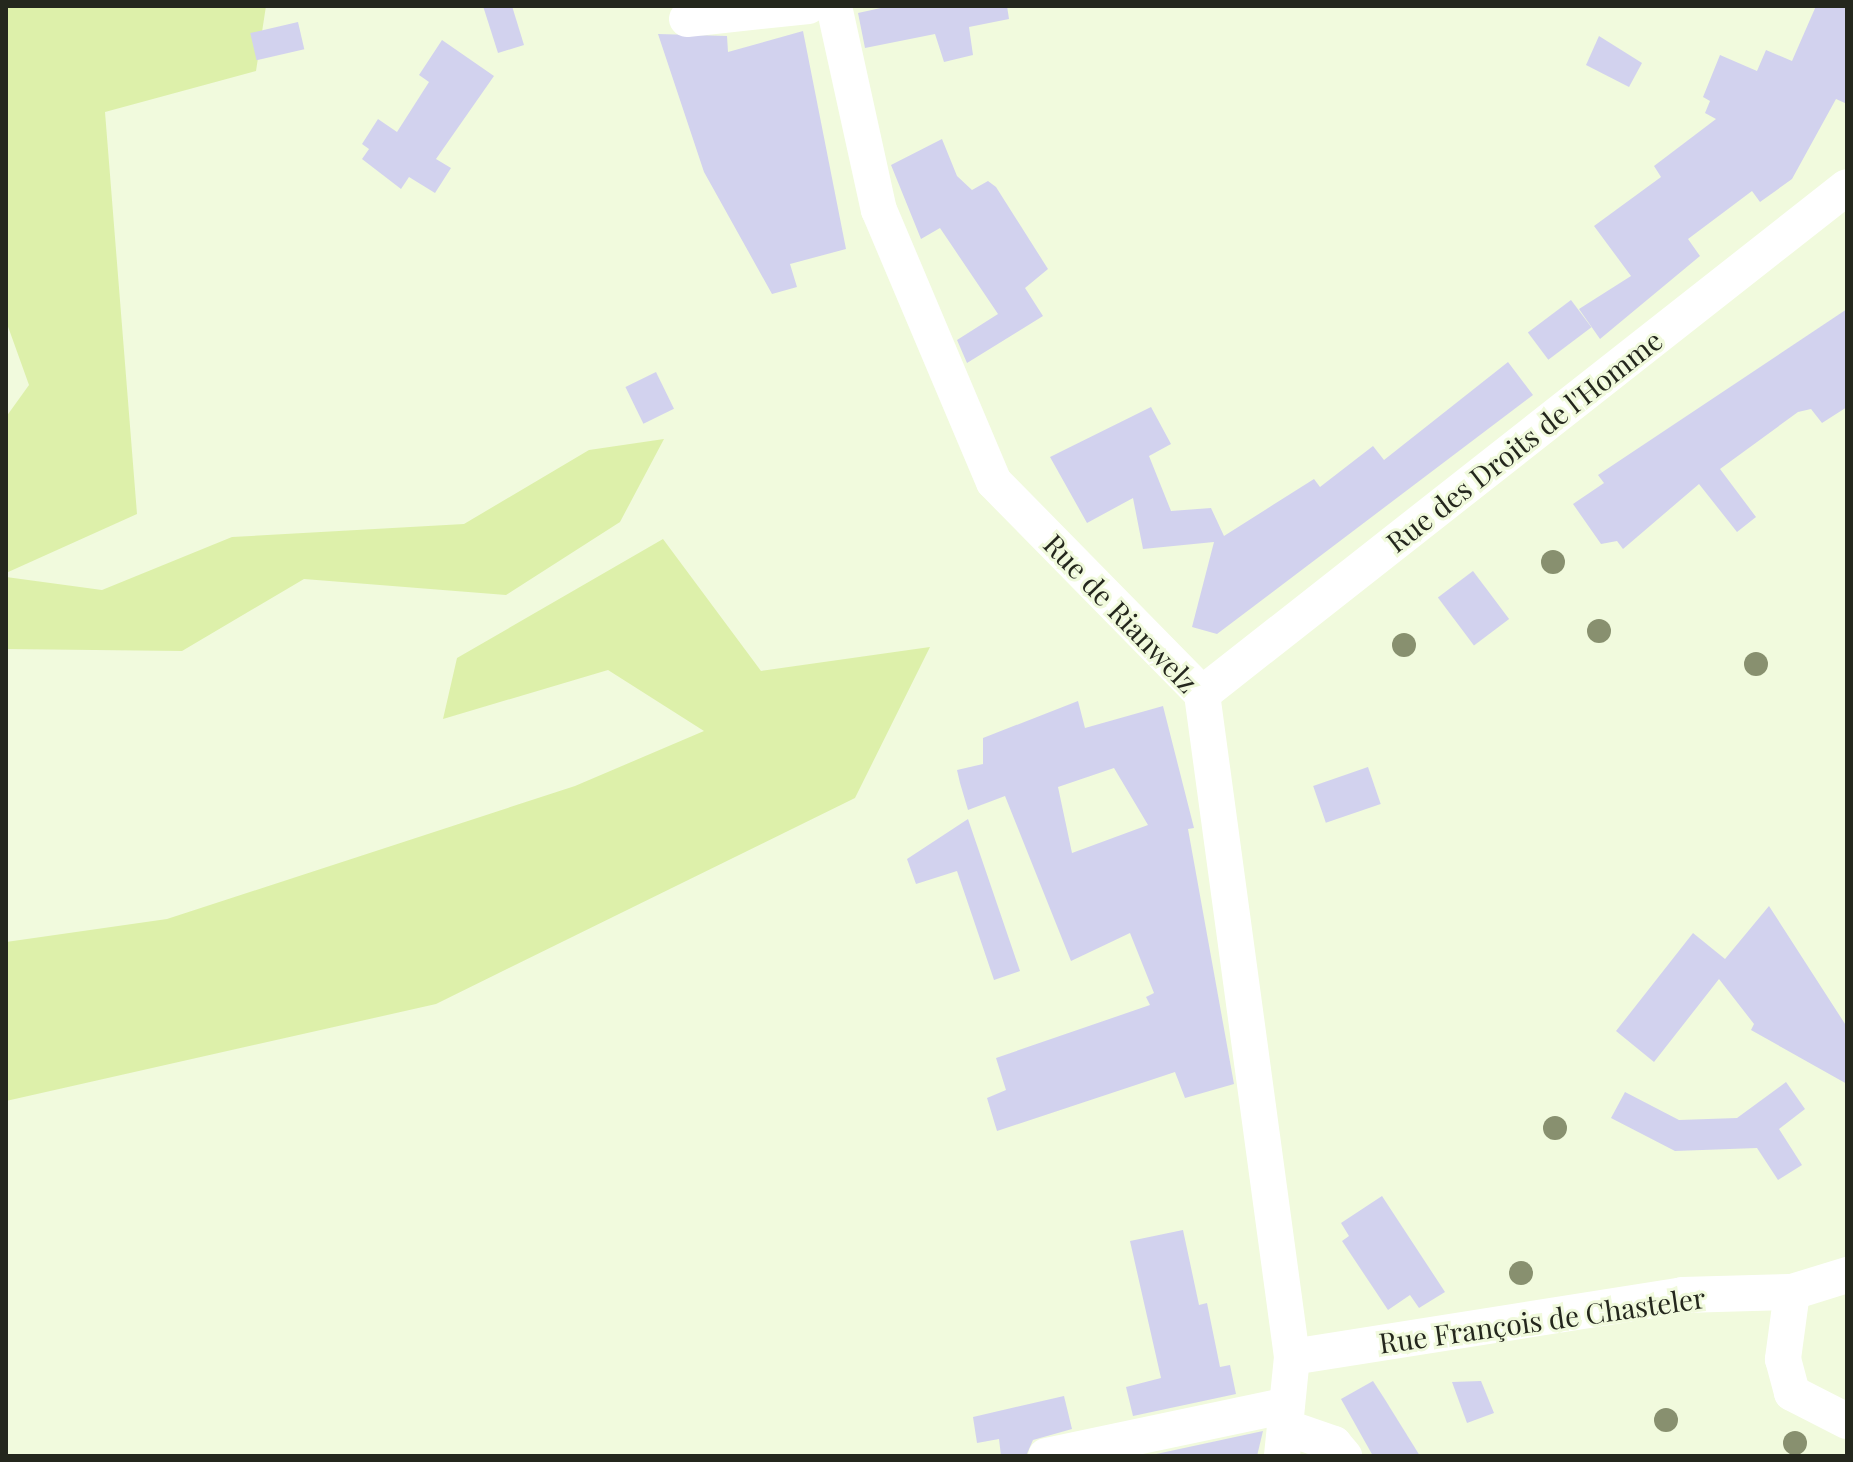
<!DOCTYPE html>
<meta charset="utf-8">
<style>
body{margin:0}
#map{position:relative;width:1853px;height:1462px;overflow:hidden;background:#f1fadd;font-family:"Playfair Display",serif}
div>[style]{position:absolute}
.green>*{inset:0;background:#ddf0aa}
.building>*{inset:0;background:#d2d2ee;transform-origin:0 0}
.minor>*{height:36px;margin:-18px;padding:0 18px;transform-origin:18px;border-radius:18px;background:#fff}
.trees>*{width:24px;height:24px;margin:-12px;border-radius:50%;background:#88906f}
span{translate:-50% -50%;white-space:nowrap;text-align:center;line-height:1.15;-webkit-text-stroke:6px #f1fadd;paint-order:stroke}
.street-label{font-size:28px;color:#24271d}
.frame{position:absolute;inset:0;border:8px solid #24271d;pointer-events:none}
</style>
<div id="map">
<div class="green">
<i style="clip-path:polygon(6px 6px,266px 6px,256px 71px,105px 112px,137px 514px,6px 573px,6px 417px,29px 385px,6px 321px)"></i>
<i style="clip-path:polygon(664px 439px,620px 522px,506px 595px,304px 579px,182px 651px,6px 649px,6px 577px,102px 590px,232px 537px,464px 524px,589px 450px)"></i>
<i style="clip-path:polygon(663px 539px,761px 671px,930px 647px,855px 798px,436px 1004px,6px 1101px,6px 942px,167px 919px,575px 786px,704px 731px,608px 670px,443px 719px,457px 658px)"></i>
</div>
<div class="building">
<i style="clip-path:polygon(483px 6px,512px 6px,524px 45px,498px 53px)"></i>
<i style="clip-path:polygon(890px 6px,1007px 6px,1009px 19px,969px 27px,973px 55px,944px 62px,935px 34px,865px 48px,858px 13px)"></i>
<i style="clip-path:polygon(1816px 6px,1847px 6px,1847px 104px,1836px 99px,1792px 179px,1760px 202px,1752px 191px,1688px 239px,1700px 256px,1600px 339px,1579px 309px,1631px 276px,1594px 226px,1661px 177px,1654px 166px,1716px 119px,1705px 113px,1710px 101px,1703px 97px,1720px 55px,1757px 71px,1766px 50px,1792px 61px)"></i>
<i style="left:298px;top:22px;width:28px;height:49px;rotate:77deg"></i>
<i style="clip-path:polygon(803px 31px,846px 249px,790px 264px,797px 287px,772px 294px,704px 172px,658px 34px,727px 36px,728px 52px)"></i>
<i style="clip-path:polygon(1599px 36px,1642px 63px,1629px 87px,1586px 65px)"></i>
<i style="clip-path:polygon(442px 40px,494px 76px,436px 159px,451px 168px,435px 193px,409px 177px,401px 189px,362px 159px,369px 149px,362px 144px,378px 119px,397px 132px,429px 82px,419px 75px)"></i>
<i style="clip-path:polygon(942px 139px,957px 176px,972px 190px,988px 181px,996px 187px,1048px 269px,1025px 288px,1043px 316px,967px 363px,957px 340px,998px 314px,940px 228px,921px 239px,891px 165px)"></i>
<i style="left:1571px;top:300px;width:34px;height:54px;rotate:53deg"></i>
<i style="clip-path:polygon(1847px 309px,1847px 407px,1822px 423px,1811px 409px,1798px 412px,1720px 469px,1756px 517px,1737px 532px,1699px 484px,1623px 549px,1617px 541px,1601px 544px,1573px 504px,1604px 483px,1598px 475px)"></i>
<i style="clip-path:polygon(1508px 362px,1533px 395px,1217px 634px,1192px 627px,1214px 542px,1143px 549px,1133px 498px,1087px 523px,1050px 457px,1151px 407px,1171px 444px,1149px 456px,1171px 511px,1211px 508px,1224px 536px,1314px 479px,1320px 487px,1373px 446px,1384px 460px)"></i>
<i style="left:656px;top:372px;width:41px;height:34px;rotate:64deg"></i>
<i style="left:1473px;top:571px;width:60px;height:44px;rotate:53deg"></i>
<i style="clip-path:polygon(evenodd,1078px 701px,1085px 728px,1163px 706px,1194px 828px,1188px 829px,1234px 1084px,1185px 1098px,1175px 1072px,997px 1131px,987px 1098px,1006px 1090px,996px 1058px,1150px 1005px,1146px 997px,1154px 993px,1130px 933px,1071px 961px,1005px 796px,968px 810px,960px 783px,957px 770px,983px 764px,983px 738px,1078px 701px,1114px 768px,1148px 825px,1072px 853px,1058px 787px,1114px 768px)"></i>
<i style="left:1368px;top:767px;width:39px;height:58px;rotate:71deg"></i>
<i style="clip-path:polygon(968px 819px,1020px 971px,994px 980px,957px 871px,916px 884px,907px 859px)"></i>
<i style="clip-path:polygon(1769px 906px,1847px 1027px,1847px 1084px,1751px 1030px,1754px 1024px,1719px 979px,1654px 1062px,1616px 1031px,1693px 933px,1725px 959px)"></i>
<i style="clip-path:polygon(1786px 1082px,1805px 1109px,1779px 1129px,1802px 1165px,1778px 1180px,1757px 1148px,1675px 1151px,1611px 1118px,1625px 1092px,1679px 1120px,1737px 1118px)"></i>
<i style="clip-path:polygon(1382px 1196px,1445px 1292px,1419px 1308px,1410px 1295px,1388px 1310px,1342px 1241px,1349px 1236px,1341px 1223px)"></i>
<i style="clip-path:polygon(1183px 1230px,1199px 1305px,1207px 1303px,1220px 1367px,1230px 1365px,1236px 1394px,1133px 1416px,1126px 1387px,1161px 1378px,1130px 1241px)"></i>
<i style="clip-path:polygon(1373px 1381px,1384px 1398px,1420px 1456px,1373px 1456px,1341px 1399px)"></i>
<i style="clip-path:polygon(1481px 1381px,1494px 1413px,1467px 1423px,1452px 1382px)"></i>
<i style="clip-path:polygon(1064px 1396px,1072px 1429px,1033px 1440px,1026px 1456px,1001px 1456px,999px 1439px,977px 1443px,973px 1417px)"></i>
<i style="clip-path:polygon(1263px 1431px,1257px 1456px,1147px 1456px)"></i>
</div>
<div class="minor">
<i style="left:834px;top:6px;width:209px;rotate:77.6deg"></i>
<i style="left:879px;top:210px;width:295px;rotate:67.1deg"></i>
<i style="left:994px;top:482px;width:297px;rotate:45.5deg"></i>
<i style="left:1202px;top:694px;width:669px;rotate:82.27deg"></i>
<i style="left:1292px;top:1357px;width:100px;rotate:95.8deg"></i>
<i style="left:687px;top:19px;width:122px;rotate:-6.1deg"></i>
<i style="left:1202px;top:694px;width:820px;rotate:-38.17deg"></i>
<i style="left:1792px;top:1292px;width:68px;rotate:97.7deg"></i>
<i style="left:1783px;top:1359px;width:35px;rotate:75deg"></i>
<i style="left:1792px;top:1393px;width:62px;rotate:27deg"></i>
<i style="left:1292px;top:1357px;width:395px;rotate:-9deg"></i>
<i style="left:1682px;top:1295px;width:110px;rotate:-1.6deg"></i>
<i style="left:1792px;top:1292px;width:58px;rotate:-17.2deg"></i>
<i style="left:1285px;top:1427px;width:52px;rotate:19.1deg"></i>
<i style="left:1334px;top:1444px;width:16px;rotate:50deg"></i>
<i style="left:1046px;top:1456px;width:246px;rotate:-11.9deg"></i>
</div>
<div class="trees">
<i style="left:1553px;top:562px"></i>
<i style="left:1599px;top:631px"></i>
<i style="left:1404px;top:645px"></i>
<i style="left:1756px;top:664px"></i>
<i style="left:1555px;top:1128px"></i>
<i style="left:1521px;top:1273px"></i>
<i style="left:1666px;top:1420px"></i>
<i style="left:1795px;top:1443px"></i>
</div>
<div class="street-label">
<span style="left:1524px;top:441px;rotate:-38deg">Rue des Droits de l'Homme</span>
<span style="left:1121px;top:613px;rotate:46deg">Rue de Rianwelz</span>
<span style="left:1542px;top:1320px;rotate:-8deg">Rue François de Chasteler</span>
</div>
<div class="frame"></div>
</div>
